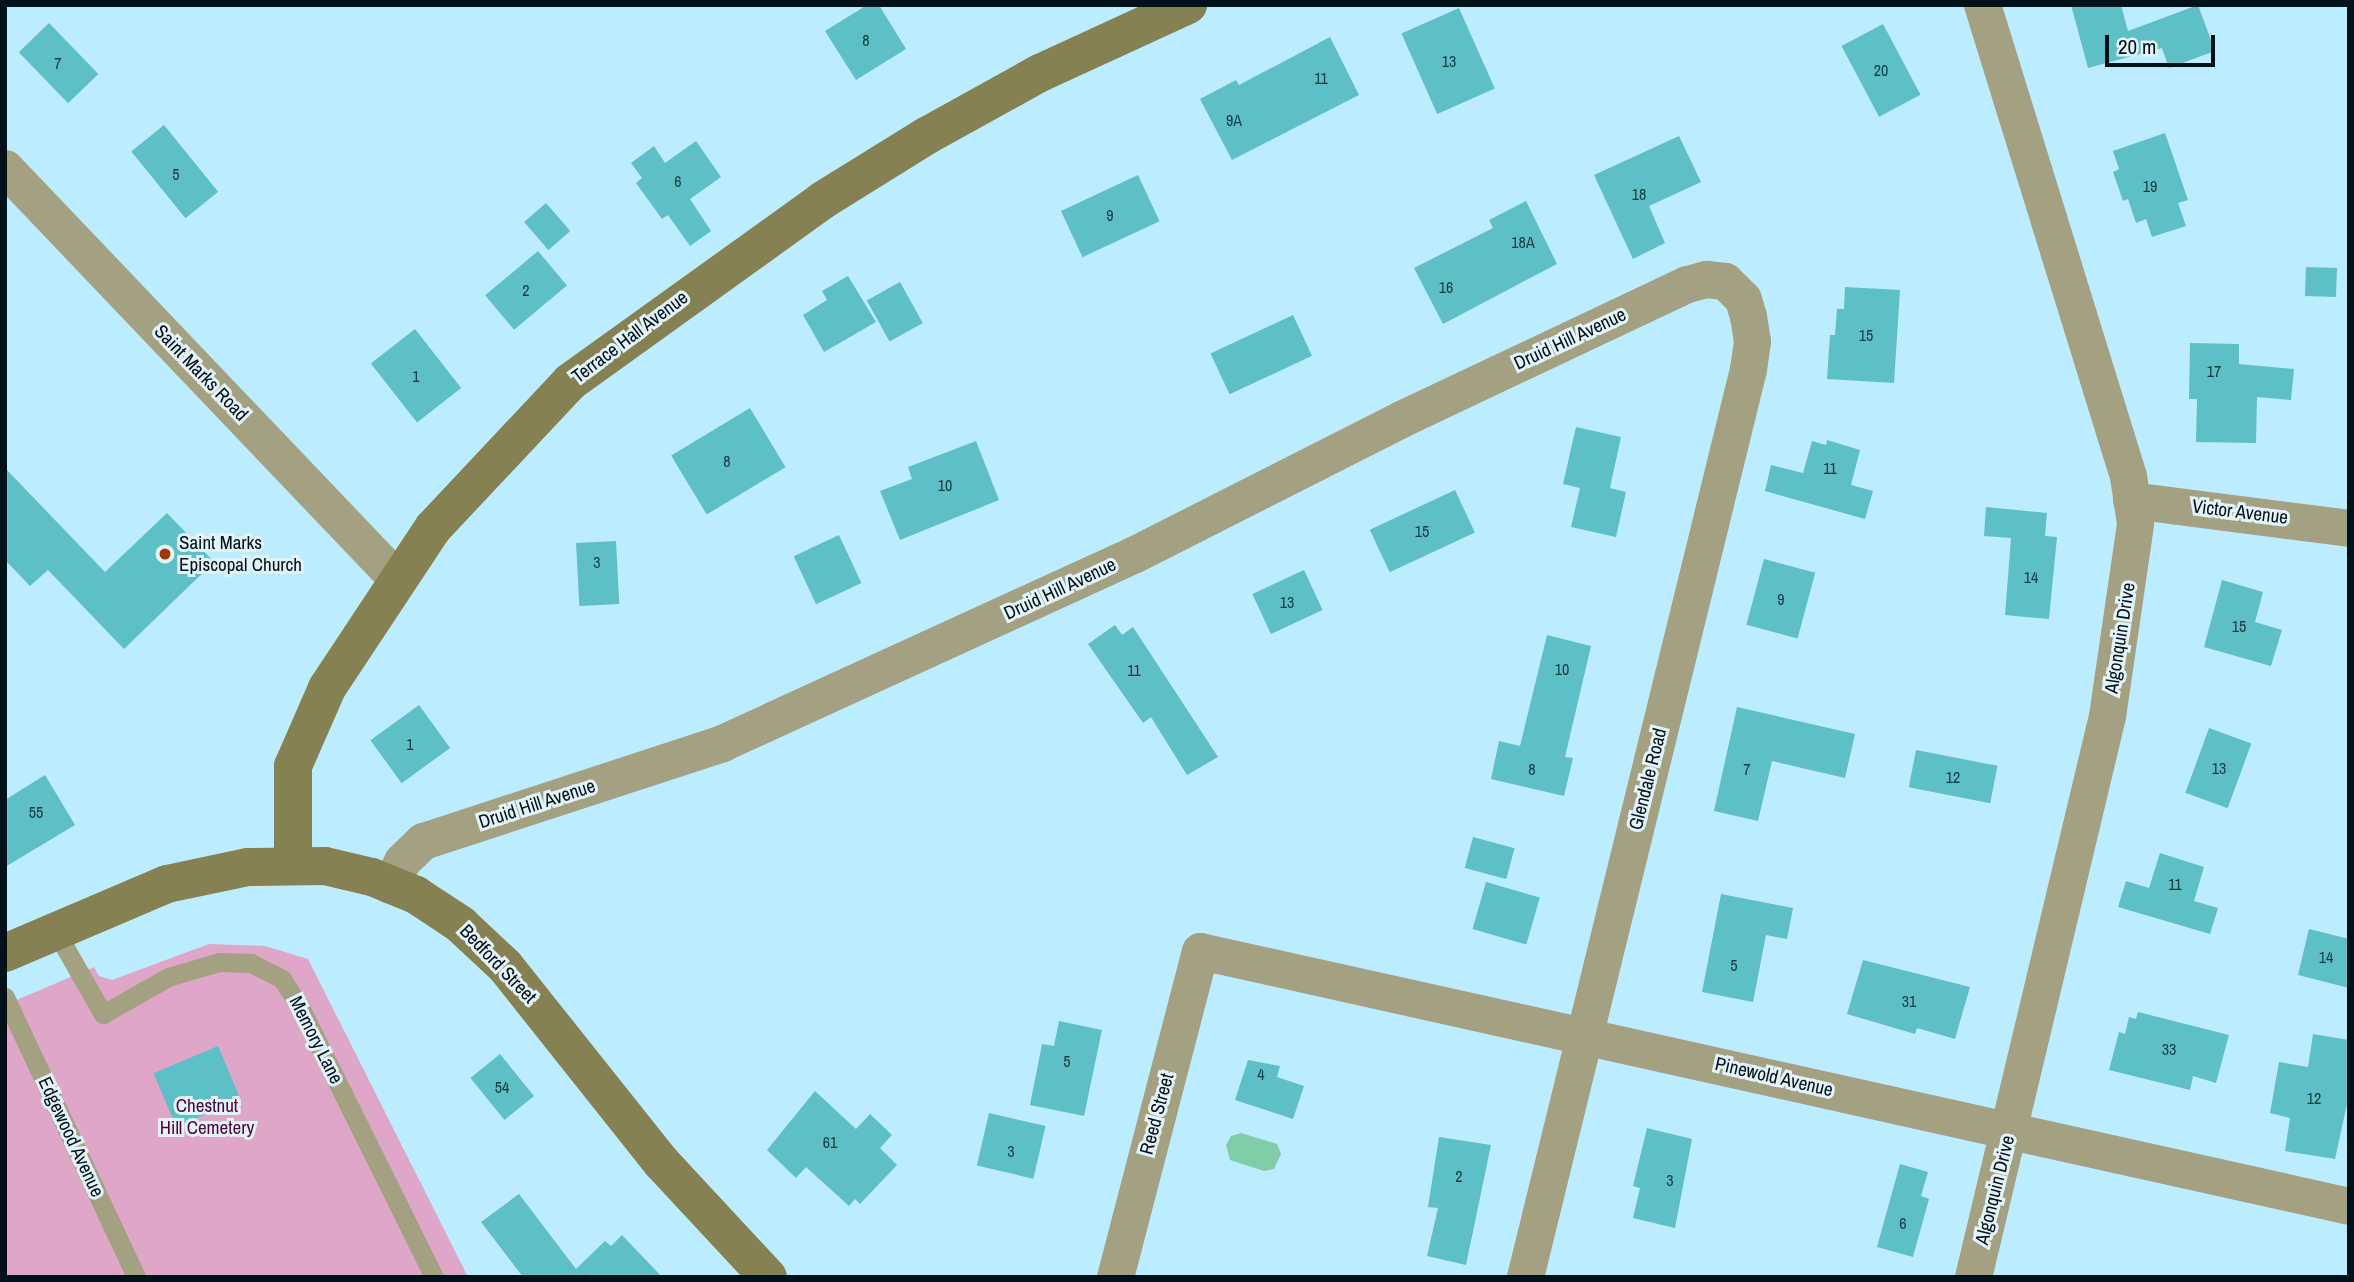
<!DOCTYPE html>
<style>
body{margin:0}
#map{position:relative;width:2354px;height:1282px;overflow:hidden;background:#bbecff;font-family:"Archivo Narrow",sans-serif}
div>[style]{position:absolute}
.green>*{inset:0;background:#dea7c7}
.water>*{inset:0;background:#81cda9}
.building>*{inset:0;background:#5ebfc7;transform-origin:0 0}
.service>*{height:19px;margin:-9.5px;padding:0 9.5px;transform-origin:9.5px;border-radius:9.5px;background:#a4a183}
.minor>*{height:37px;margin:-18.5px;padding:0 18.5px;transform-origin:18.5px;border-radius:18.5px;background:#a4a183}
.secondary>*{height:38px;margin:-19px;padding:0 19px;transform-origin:19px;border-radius:19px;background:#868153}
.dots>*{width:19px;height:19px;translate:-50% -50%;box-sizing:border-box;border:4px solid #e3f3fa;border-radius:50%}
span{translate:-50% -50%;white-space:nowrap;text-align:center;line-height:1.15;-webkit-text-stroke:6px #e3f3fa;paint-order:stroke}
.number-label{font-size:16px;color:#183c44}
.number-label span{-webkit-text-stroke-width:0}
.street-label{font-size:19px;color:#001119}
.poi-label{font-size:19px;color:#001119}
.left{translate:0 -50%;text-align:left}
.park-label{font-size:19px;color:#4f013a}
.frame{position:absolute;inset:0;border:7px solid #001119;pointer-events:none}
.scale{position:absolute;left:2105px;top:35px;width:110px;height:32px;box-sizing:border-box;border:4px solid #001119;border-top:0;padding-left:9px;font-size:21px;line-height:24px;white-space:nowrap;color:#001119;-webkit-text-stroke:5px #e3f3fa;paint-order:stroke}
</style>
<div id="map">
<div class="green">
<i style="clip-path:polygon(209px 944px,265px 946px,308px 959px,468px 1277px,5px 1277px,5px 1005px,94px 967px,99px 976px,112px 980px)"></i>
</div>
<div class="water">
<i style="clip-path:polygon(1241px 1133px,1277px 1144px,1281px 1154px,1274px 1169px,1264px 1171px,1230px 1160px,1226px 1145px,1231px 1136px)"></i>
</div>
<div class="building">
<i style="clip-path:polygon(867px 5px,879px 5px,906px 49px,856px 80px,825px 31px)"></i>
<i style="clip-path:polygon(2071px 5px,2121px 5px,2128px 31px,2198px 5px,2215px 51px,2169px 68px,2162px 48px,2088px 68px)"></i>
<i style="left:1459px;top:8px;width:88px;height:63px;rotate:66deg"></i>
<i style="left:49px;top:23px;width:71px;height:42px;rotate:46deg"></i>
<i style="left:1883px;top:24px;width:80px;height:47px;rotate:62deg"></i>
<i style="clip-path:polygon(1330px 37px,1359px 95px,1232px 160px,1200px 99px,1236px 80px,1239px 85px)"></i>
<i style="left:164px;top:125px;width:86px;height:42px;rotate:51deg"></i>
<i style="clip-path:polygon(2165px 133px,2188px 200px,2178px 203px,2186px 226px,2152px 237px,2146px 219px,2136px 223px,2128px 199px,2123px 201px,2113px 172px,2119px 169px,2113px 151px)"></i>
<i style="clip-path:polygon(1679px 136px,1701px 182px,1649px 206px,1665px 243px,1633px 259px,1594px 175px)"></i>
<i style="clip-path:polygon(696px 141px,721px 177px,690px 199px,711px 231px,690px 246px,668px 215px,662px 219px,636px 183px,642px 178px,631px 163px,654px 146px,665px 163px)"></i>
<i style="left:1138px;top:175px;width:51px;height:85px;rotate:65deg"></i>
<i style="clip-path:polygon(1526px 201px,1557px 264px,1443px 324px,1414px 268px,1493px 228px,1489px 220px)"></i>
<i style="left:546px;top:203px;width:37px;height:29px;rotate:49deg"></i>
<i style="left:538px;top:251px;width:45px;height:69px;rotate:50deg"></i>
<i style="left:2306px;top:267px;width:31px;height:29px;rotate:2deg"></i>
<i style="clip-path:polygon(848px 276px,876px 322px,824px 352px,803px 315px,827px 300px,822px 291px)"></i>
<i style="left:900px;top:282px;width:47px;height:38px;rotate:61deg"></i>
<i style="clip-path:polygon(1845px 287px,1900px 290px,1894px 383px,1827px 379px,1830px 335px,1835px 335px,1837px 309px,1844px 309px)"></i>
<i style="left:1293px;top:315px;width:45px;height:91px;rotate:65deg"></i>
<i style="left:415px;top:329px;width:75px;height:56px;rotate:52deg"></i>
<i style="clip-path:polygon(2190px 343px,2239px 344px,2239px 364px,2294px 369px,2291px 400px,2257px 397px,2256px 443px,2196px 442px,2197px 399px,2189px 399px)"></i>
<i style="left:750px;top:408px;width:69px;height:92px;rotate:59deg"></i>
<i style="clip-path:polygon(1576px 427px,1621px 437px,1610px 488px,1626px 492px,1616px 537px,1571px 527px,1580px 488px,1563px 484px)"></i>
<i style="clip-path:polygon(1827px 440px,1860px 450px,1851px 485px,1873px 491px,1865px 519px,1765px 491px,1771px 465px,1803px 473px,1812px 441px,1826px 445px)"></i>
<i style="clip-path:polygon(976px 441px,999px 500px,900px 540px,880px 491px,912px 479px,908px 467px)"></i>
<i style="clip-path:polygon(5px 468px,105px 572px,167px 513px,214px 562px,124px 649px,48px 570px,30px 586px,5px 560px)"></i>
<i style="left:1455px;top:490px;width:47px;height:94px;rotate:65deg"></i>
<i style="clip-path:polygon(1986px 507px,2047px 513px,2045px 536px,2057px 537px,2049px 619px,2005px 615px,2011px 538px,1984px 536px)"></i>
<i style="left:839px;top:535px;width:53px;height:50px;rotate:65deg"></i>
<i style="left:616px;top:541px;width:63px;height:40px;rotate:87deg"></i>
<i style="left:1764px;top:559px;width:53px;height:68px;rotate:15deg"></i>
<i style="left:1304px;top:570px;width:44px;height:57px;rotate:65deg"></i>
<i style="clip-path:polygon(2222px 580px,2263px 592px,2255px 622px,2282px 630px,2271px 666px,2204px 647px)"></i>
<i style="clip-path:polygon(1115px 625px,1122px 635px,1133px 627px,1218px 757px,1187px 775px,1151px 717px,1143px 723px,1088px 644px)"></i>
<i style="clip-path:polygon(1547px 635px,1591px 646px,1565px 757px,1573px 758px,1564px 796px,1491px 779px,1499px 741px,1520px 746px)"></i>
<i style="left:419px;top:705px;width:53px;height:60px;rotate:54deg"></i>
<i style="clip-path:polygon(1737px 707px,1855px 734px,1845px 778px,1772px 761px,1758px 821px,1714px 811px)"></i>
<i style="left:2209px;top:728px;width:45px;height:69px;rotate:20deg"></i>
<i style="left:1916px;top:750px;width:83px;height:38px;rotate:11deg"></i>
<i style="clip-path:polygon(45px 775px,75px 825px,5px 867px,5px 800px)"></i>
<i style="left:1473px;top:837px;width:43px;height:32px;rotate:15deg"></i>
<i style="clip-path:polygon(2160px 853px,2204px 867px,2194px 901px,2218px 908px,2210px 934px,2118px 907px,2126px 881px,2149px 888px)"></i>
<i style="left:1486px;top:882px;width:56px;height:49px;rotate:16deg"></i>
<i style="clip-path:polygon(1721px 894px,1793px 908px,1787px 939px,1766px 935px,1753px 1002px,1702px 992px)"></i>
<i style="clip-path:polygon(2309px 929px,2349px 939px,2349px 988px,2298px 975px)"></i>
<i style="clip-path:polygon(1863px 960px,1970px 987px,1955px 1039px,1917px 1028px,1915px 1034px,1847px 1014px)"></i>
<i style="clip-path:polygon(2138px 1012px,2229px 1035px,2216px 1083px,2193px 1076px,2190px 1090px,2109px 1070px,2119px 1032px,2125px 1034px,2129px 1017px,2136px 1019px)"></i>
<i style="clip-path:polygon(1059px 1021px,1102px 1030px,1084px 1116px,1030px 1105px,1042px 1044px,1054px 1046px)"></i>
<i style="clip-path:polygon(2313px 1034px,2349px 1040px,2349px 1095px,2335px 1159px,2285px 1151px,2290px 1118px,2270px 1113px,2279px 1062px,2308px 1067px)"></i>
<i style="left:218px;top:1046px;width:58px;height:70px;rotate:67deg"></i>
<i style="left:500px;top:1054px;width:54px;height:38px;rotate:51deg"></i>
<i style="clip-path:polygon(1248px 1060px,1280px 1066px,1277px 1077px,1304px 1086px,1293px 1119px,1235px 1100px)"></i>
<i style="clip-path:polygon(815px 1091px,856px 1129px,870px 1114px,892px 1135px,880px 1148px,897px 1165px,860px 1204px,855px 1199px,849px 1206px,806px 1167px,796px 1178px,767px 1150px)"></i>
<i style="left:989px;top:1113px;width:58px;height:54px;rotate:13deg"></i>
<i style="clip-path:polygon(1647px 1128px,1692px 1139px,1675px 1228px,1633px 1218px,1640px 1188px,1633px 1186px)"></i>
<i style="clip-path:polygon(1439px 1137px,1491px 1145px,1466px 1265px,1427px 1256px,1438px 1208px,1428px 1207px)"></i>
<i style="clip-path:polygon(1900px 1164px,1928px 1172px,1921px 1196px,1929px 1199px,1913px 1257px,1877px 1247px)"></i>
<i style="clip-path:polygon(519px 1194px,576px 1269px,605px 1241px,611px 1246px,622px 1235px,662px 1277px,523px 1277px,481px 1222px)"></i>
</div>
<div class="service">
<i style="left:55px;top:930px;width:97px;rotate:60.3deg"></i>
<i style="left:103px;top:1014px;width:75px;rotate:-29.6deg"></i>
<i style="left:168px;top:977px;width:53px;rotate:-16.4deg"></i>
<i style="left:219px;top:962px;width:32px;rotate:2deg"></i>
<i style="left:251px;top:963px;width:35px;rotate:27deg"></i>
<i style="left:282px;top:979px;width:33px;rotate:57deg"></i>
<i style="left:300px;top:1007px;width:301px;rotate:63.6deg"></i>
<i style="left:5px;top:997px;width:309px;rotate:64.9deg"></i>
</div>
<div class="minor">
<i style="left:5px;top:168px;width:568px;rotate:46.36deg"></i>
<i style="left:2131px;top:500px;width:220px;rotate:7.3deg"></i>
<i style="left:390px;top:885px;width:27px;rotate:-63deg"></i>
<i style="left:402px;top:861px;width:29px;rotate:-44deg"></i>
<i style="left:423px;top:841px;width:315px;rotate:-18.1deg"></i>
<i style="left:722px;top:743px;width:454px;rotate:-24.6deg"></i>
<i style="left:1135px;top:554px;width:298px;rotate:-26.9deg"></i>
<i style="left:1401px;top:419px;width:316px;rotate:-25.3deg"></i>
<i style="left:1687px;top:284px;width:20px;rotate:-15deg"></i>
<i style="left:1706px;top:279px;width:19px;rotate:6deg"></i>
<i style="left:1725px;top:281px;width:25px;rotate:45deg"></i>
<i style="left:1743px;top:299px;width:18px;rotate:74deg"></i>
<i style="left:1748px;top:316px;width:25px;rotate:81deg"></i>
<i style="left:1752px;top:341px;width:28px;rotate:98deg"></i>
<i style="left:1748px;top:369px;width:935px;rotate:103.8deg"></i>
<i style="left:1115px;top:1277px;width:337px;rotate:-75.4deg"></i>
<i style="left:1200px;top:951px;width:1177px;rotate:12.51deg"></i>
<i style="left:1973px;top:1277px;width:577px;rotate:-76.57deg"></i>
<i style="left:2107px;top:716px;width:195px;rotate:-81.7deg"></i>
<i style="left:2135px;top:523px;width:48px;rotate:-98.5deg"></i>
<i style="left:2128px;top:476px;width:493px;rotate:-107.2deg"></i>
</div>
<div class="secondary">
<i style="left:293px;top:863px;width:97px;rotate:-90deg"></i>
<i style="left:293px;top:766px;width:85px;rotate:-66.4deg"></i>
<i style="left:327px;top:688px;width:192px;rotate:-56.5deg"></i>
<i style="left:433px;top:528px;width:200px;rotate:-46.8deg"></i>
<i style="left:570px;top:382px;width:312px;rotate:-35.7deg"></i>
<i style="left:823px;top:200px;width:123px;rotate:-31.8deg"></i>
<i style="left:928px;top:135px;width:128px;rotate:-29deg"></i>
<i style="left:1040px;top:73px;width:163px;rotate:-24.7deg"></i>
<i style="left:5px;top:953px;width:176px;rotate:-23.1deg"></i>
<i style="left:167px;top:884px;width:83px;rotate:-11.9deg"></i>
<i style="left:248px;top:867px;width:77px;rotate:-0.7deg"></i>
<i style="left:325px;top:866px;width:48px;rotate:13.2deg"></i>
<i style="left:372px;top:877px;width:48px;rotate:22.2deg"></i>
<i style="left:416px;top:895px;width:53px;rotate:33.4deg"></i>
<i style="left:460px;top:924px;width:62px;rotate:43deg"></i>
<i style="left:505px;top:966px;width:251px;rotate:51.5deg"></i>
<i style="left:661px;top:1162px;width:157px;rotate:47.1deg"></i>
</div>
<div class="dots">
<i style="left:165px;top:554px;background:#9e3b00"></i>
</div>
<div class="number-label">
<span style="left:866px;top:40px">8</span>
<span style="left:1449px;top:61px">13</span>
<span style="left:58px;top:63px">7</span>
<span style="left:1881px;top:70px">20</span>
<span style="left:1321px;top:78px">11</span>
<span style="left:1234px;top:120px">9A</span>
<span style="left:176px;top:174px">5</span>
<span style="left:678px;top:181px">6</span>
<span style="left:2150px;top:186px">19</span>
<span style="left:1639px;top:194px">18</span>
<span style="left:1110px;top:215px">9</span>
<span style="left:1523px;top:242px">18A</span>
<span style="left:1446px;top:287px">16</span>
<span style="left:526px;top:290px">2</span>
<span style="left:1866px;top:335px">15</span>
<span style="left:2214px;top:371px">17</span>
<span style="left:416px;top:376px">1</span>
<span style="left:727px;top:461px">8</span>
<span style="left:1830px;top:468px">11</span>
<span style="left:945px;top:485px">10</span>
<span style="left:1422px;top:531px">15</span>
<span style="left:597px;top:562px">3</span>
<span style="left:2031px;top:577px">14</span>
<span style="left:1781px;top:599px">9</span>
<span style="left:1287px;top:602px">13</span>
<span style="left:2239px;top:626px">15</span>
<span style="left:1562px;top:669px">10</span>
<span style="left:1134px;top:670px">11</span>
<span style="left:410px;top:744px">1</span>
<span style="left:2219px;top:768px">13</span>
<span style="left:1532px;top:769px">8</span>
<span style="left:1747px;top:769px">7</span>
<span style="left:1953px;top:777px">12</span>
<span style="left:36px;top:812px">55</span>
<span style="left:2175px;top:884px">11</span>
<span style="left:2326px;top:957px">14</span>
<span style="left:1734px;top:965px">5</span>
<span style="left:1909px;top:1001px">31</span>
<span style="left:2169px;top:1049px">33</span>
<span style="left:1067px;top:1061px">5</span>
<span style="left:1261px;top:1074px">4</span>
<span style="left:502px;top:1087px">54</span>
<span style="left:2314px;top:1098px">12</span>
<span style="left:830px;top:1142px">61</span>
<span style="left:1011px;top:1151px">3</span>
<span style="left:1459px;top:1176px">2</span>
<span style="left:1670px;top:1180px">3</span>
<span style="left:1903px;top:1223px">6</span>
</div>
<div class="street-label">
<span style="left:630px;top:337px;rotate:-37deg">Terrace Hall Avenue</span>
<span style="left:1570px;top:339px;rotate:-25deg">Druid Hill Avenue</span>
<span style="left:201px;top:373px;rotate:46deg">Saint Marks Road</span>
<span style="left:2240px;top:512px;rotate:7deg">Victor Avenue</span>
<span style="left:1060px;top:589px;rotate:-25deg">Druid Hill Avenue</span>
<span style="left:2120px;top:638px;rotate:-81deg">Algonquin Drive</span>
<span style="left:1648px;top:779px;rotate:-76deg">Glendale Road</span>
<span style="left:537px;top:804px;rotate:-18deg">Druid Hill Avenue</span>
<span style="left:498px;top:964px;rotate:46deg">Bedford Street</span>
<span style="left:316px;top:1040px;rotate:63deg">Memory Lane</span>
<span style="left:1774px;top:1077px;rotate:13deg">Pinewold Avenue</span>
<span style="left:1157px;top:1114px;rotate:-75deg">Reed Street</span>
<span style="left:71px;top:1137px;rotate:65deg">Edgewood Avenue</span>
<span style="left:1995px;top:1190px;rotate:-76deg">Algonquin Drive</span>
</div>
<div class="poi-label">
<span class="left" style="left:179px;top:554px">Saint Marks<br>Episcopal Church</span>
</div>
<div class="park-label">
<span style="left:207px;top:1117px">Chestnut<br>Hill Cemetery</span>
</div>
<div class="frame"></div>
<div class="scale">20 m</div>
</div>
